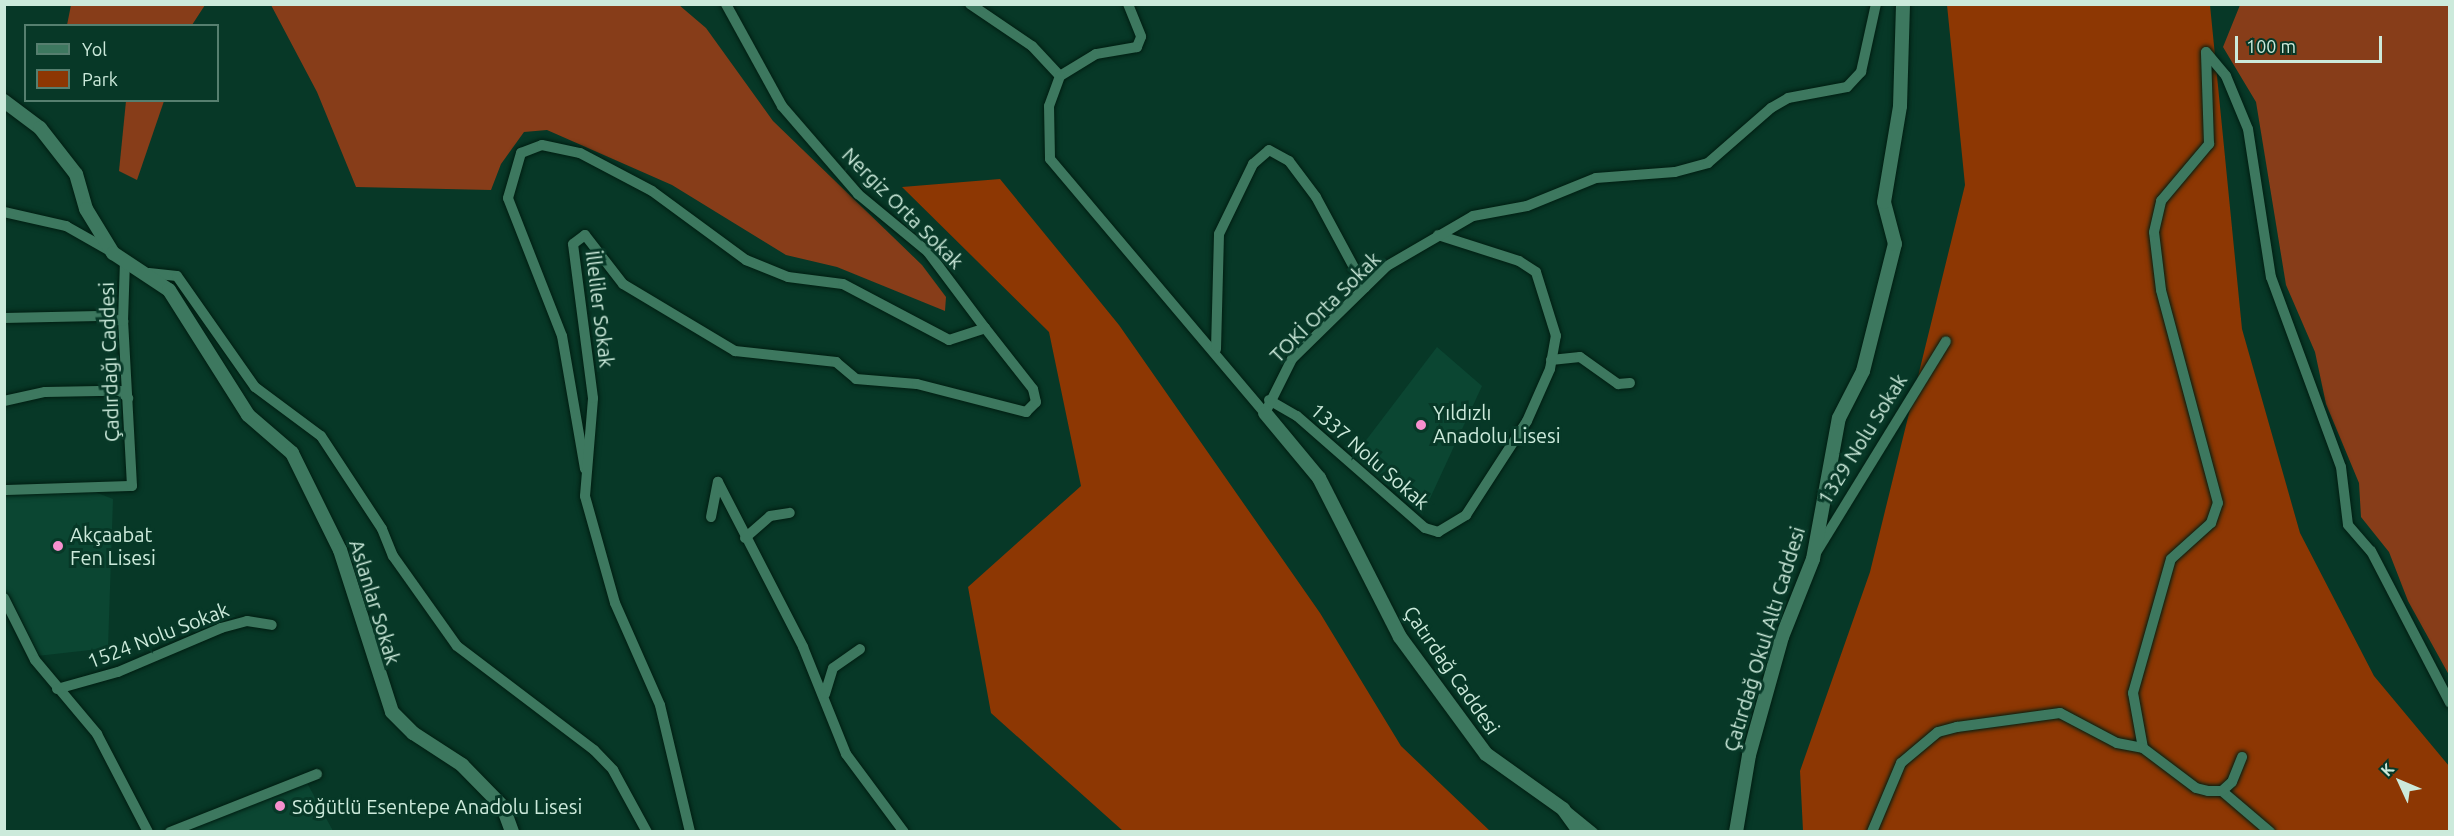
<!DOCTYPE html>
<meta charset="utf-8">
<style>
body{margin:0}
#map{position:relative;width:2454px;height:836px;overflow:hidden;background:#073827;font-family:Ubuntu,sans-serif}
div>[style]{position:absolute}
.built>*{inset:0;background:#0b4632}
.green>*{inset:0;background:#8d3703}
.forest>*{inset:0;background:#873d19}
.roads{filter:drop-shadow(0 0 2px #001d11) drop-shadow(0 0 2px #001d11)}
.minor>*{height:10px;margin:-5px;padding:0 5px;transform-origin:5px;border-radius:5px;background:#3d785f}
.tertiary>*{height:14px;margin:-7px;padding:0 7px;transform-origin:7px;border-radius:7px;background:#3d785f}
.dots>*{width:16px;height:16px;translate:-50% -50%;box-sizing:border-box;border:3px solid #073827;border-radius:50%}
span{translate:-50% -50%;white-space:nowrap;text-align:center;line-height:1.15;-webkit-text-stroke:6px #073827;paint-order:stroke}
.street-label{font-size:20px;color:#cceadb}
.poi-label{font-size:20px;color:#cceadb}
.left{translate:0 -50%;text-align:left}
.frame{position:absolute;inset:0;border:6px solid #cceadb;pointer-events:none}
.legend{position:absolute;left:24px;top:24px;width:195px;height:78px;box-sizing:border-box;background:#073827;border:2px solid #567f6f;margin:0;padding:8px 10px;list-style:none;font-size:18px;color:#cceadb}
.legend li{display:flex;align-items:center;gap:12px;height:30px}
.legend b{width:30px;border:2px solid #567f6f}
.north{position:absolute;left:2370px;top:752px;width:60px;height:60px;-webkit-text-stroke:4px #073827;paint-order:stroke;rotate:314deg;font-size:16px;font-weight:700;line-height:24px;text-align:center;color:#cceadb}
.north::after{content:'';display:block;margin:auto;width:21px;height:27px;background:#cceadb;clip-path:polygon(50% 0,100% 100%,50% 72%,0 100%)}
.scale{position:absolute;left:2235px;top:36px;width:147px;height:27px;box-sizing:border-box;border:3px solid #cceadb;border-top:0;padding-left:8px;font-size:18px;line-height:21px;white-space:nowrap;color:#cceadb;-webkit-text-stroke:4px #073827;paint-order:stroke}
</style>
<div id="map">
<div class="built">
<i style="clip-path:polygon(1437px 347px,1482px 386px,1426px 507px,1348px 464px)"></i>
<i style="clip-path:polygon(87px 489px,113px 499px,108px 648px,37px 656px,5px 593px,5px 493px)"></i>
<i style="clip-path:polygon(306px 781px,333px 831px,177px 832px)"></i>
</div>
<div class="green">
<i style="clip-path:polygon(1947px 5px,2210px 5px,2242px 329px,2300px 533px,2374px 676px,2449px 766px,2449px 831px,1803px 831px,1800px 771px,1870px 572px,1965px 185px)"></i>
<i style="clip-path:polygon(1000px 179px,1119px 325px,1320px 613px,1401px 746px,1490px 831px,1123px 831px,991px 713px,968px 587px,1081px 486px,1049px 332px,902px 187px)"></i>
</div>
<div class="forest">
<i style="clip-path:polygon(71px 5px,71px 4px,205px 5px,192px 25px,67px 25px)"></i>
<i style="clip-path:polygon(271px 5px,679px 5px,706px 28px,773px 121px,922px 265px,946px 297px,945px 311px,837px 267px,786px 255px,672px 185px,547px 130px,524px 132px,501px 164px,491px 190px,356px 187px,317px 92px)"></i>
<i style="clip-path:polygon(2240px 5px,2449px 5px,2449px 675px,2408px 601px,2389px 552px,2361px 517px,2359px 483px,2326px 404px,2315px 352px,2286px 285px,2256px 102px,2223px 47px)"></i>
<i style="clip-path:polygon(126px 101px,164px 101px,137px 180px,119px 171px)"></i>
</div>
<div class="roads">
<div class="minor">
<i style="left:970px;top:4px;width:75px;rotate:34.1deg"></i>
<i style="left:1032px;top:46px;width:41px;rotate:47deg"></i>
<i style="left:1128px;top:4px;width:35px;rotate:68deg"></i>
<i style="left:1141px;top:37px;width:11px;rotate:112deg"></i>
<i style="left:1137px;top:47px;width:42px;rotate:170.3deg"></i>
<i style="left:1096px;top:54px;width:42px;rotate:148.6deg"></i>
<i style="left:1060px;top:76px;width:32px;rotate:110deg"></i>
<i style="left:1049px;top:106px;width:53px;rotate:88.9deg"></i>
<i style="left:1050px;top:159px;width:333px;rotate:49.8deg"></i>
<i style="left:4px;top:212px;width:64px;rotate:12.7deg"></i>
<i style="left:66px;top:226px;width:53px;rotate:29.5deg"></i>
<i style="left:149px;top:273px;width:28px;rotate:6deg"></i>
<i style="left:177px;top:276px;width:136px;rotate:54.9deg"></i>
<i style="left:255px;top:387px;width:82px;rotate:36.6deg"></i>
<i style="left:321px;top:436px;width:111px;rotate:56.7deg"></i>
<i style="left:382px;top:529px;width:29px;rotate:68deg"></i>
<i style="left:393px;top:556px;width:110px;rotate:54.6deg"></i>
<i style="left:457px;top:646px;width:172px;rotate:37.2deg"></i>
<i style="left:594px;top:750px;width:28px;rotate:46deg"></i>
<i style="left:613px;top:770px;width:71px;rotate:61.3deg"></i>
<i style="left:4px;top:318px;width:95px;rotate:-1.2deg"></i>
<i style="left:99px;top:316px;width:25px;rotate:12deg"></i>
<i style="left:1216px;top:349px;width:115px;rotate:-88.5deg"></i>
<i style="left:1219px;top:234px;width:78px;rotate:-64.1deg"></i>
<i style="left:1253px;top:164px;width:21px;rotate:-41deg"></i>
<i style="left:1269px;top:150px;width:23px;rotate:29deg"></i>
<i style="left:1289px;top:161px;width:45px;rotate:53.1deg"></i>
<i style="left:1316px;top:197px;width:103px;rotate:61.7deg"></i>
<i style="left:1551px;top:360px;width:29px;rotate:-6deg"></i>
<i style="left:1580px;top:357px;width:47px;rotate:35.4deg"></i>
<i style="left:1618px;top:384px;width:12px;rotate:-5deg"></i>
<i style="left:1269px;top:400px;width:32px;rotate:30deg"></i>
<i style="left:1297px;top:416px;width:170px;rotate:41.2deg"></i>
<i style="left:1425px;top:528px;width:14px;rotate:17deg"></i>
<i style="left:1438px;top:532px;width:33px;rotate:-31deg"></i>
<i style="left:1466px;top:515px;width:112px;rotate:-57deg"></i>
<i style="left:1527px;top:421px;width:57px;rotate:-66.1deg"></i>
<i style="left:1550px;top:369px;width:34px;rotate:-80deg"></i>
<i style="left:1556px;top:336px;width:67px;rotate:-107.4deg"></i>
<i style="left:1536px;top:272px;width:20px;rotate:-147deg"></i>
<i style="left:1519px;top:261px;width:85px;rotate:-162.2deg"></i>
<i style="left:4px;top:401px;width:42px;rotate:-12.4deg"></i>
<i style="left:45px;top:392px;width:54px;rotate:-1.1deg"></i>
<i style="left:99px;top:391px;width:21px"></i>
<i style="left:120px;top:391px;width:11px;rotate:41deg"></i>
<i style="left:1265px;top:413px;width:60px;rotate:-63.4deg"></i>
<i style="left:1292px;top:359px;width:133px;rotate:-44.4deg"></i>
<i style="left:1387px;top:266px;width:99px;rotate:-30.2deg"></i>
<i style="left:1473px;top:216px;width:55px;rotate:-10.5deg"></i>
<i style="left:1527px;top:206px;width:74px;rotate:-22.1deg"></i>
<i style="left:1596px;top:178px;width:79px;rotate:-4.3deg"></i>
<i style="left:1675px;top:172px;width:34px;rotate:-15deg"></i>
<i style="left:1708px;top:163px;width:84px;rotate:-41.1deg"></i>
<i style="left:1771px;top:108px;width:20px;rotate:-30deg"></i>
<i style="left:1788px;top:98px;width:60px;rotate:-10.6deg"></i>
<i style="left:1847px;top:87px;width:21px;rotate:-47deg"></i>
<i style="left:1861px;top:72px;width:70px;rotate:-77.6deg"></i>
<i style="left:585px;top:469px;width:135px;rotate:-99.8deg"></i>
<i style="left:562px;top:336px;width:148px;rotate:-111.4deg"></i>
<i style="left:508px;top:198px;width:47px;rotate:-73.9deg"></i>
<i style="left:521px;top:153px;width:22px;rotate:-21deg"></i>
<i style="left:542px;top:145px;width:39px;rotate:12deg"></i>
<i style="left:580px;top:153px;width:81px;rotate:27.8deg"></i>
<i style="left:652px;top:191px;width:117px;rotate:36.3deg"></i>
<i style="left:746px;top:260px;width:45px;rotate:22deg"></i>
<i style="left:788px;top:277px;width:55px;rotate:7.3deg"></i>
<i style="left:843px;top:284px;width:120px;rotate:27.8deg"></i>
<i style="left:949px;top:340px;width:38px;rotate:-18deg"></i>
<i style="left:985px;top:328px;width:95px;rotate:-126.9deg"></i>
<i style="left:928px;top:252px;width:91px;rotate:-140.4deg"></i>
<i style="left:858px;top:194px;width:116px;rotate:-130.8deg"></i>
<i style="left:782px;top:106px;width:116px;rotate:-118.8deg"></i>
<i style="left:4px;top:490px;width:128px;rotate:-1.8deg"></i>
<i style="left:132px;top:486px;width:165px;rotate:-93.1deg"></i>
<i style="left:123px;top:321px;width:59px;rotate:-88.1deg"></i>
<i style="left:711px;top:517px;width:36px;rotate:-79deg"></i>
<i style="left:718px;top:482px;width:186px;rotate:62.7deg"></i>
<i style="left:803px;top:647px;width:115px;rotate:68.1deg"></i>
<i style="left:846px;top:754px;width:97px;rotate:53.4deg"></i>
<i style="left:745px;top:538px;width:33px;rotate:-41deg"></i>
<i style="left:770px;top:516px;width:20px;rotate:-9deg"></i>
<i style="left:1817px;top:551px;width:246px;rotate:-58.4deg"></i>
<i style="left:4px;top:598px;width:69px;rotate:63.4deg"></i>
<i style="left:35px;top:660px;width:97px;rotate:50deg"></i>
<i style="left:97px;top:734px;width:110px;rotate:62.5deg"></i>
<i style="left:57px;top:689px;width:63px;rotate:-15.6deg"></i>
<i style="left:118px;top:672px;width:112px;rotate:-23.1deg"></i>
<i style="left:221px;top:628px;width:27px;rotate:-15deg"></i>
<i style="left:247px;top:621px;width:25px;rotate:9deg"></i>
<i style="left:825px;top:694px;width:27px;rotate:-73deg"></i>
<i style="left:833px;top:668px;width:33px;rotate:-35deg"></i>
<i style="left:2143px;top:748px;width:56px;rotate:-100.3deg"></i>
<i style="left:2133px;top:693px;width:139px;rotate:-74.2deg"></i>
<i style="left:2171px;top:559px;width:54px;rotate:-42deg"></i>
<i style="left:2211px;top:523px;width:21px;rotate:-71deg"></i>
<i style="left:2218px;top:503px;width:220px;rotate:-105deg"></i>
<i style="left:2161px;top:290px;width:58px;rotate:-96.9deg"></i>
<i style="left:2154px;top:232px;width:32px;rotate:-77deg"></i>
<i style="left:2161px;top:201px;width:75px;rotate:-49.9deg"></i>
<i style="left:2209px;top:144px;width:92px;rotate:-91.9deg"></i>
<i style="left:2206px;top:52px;width:31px;rotate:50deg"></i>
<i style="left:2226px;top:76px;width:57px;rotate:67.5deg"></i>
<i style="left:2248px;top:129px;width:150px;rotate:81.2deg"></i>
<i style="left:2271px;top:277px;width:202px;rotate:69.8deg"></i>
<i style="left:2341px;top:467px;width:58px;rotate:83.1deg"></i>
<i style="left:2348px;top:525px;width:35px;rotate:49deg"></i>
<i style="left:2371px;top:551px;width:171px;rotate:62.5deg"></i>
<i style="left:2222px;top:791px;width:63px;rotate:40.5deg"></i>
<i style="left:1568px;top:812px;width:32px;rotate:39deg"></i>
<i style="left:170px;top:832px;width:158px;rotate:-21.5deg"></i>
<i style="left:690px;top:832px;width:130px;rotate:-103.3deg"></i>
<i style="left:660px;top:705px;width:111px;rotate:-113.8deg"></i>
<i style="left:615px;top:603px;width:111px;rotate:-105.7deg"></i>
<i style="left:585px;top:496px;width:98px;rotate:-85.3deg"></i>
<i style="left:593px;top:398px;width:155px;rotate:-97.4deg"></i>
<i style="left:573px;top:244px;width:15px;rotate:-37deg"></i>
<i style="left:585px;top:235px;width:62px;rotate:52.2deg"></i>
<i style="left:623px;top:284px;width:131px;rotate:30.9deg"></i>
<i style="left:735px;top:351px;width:102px;rotate:6.2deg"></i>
<i style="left:836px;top:362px;width:26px;rotate:40deg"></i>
<i style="left:856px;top:379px;width:61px;rotate:4.7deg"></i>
<i style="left:917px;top:384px;width:113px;rotate:14.4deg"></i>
<i style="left:1026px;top:412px;width:14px;rotate:-45deg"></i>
<i style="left:1036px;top:402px;width:13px;rotate:-103deg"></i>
<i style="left:1033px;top:389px;width:78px;rotate:-128.2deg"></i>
<i style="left:1872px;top:832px;width:75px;rotate:-67.2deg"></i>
<i style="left:1901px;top:763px;width:48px;rotate:-40deg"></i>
<i style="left:1938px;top:732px;width:20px;rotate:-15deg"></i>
<i style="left:1957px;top:727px;width:104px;rotate:-7.7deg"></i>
<i style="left:2060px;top:713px;width:64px;rotate:27.8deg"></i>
<i style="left:2117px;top:743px;width:26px;rotate:11deg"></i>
<i style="left:2143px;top:748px;width:66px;rotate:37deg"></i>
<i style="left:2196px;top:788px;width:12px;rotate:14deg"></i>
<i style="left:2208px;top:791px;width:14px"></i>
<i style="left:2222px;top:791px;width:13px;rotate:-42deg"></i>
<i style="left:2232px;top:782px;width:27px;rotate:-68deg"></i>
</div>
<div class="tertiary">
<i style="left:4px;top:101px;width:45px;rotate:36.9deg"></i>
<i style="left:40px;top:128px;width:58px;rotate:52deg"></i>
<i style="left:76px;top:174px;width:36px;rotate:74deg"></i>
<i style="left:86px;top:209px;width:52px;rotate:58.5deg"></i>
<i style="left:113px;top:253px;width:67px;rotate:33.5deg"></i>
<i style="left:169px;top:290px;width:148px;rotate:57.7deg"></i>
<i style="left:248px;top:415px;width:58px;rotate:40.8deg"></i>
<i style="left:292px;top:453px;width:108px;rotate:63.7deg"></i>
<i style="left:340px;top:550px;width:170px;rotate:72.2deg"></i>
<i style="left:392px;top:712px;width:30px;rotate:45deg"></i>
<i style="left:413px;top:733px;width:59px;rotate:33.1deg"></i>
<i style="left:462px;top:765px;width:59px;rotate:45.7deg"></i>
<i style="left:503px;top:807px;width:27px;rotate:70deg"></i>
<i style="left:1265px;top:413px;width:85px;rotate:50.3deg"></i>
<i style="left:1319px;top:478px;width:178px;rotate:63deg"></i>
<i style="left:1400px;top:637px;width:145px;rotate:53.7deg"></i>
<i style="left:1486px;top:754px;width:95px;rotate:35.5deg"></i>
<i style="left:1563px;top:809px;width:29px;rotate:54deg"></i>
<i style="left:1736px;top:832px;width:78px;rotate:-80.4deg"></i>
<i style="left:1749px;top:755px;width:123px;rotate:-74.4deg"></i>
<i style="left:1782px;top:637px;width:84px;rotate:-68.3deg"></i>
<i style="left:1813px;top:559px;width:143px;rotate:-79.6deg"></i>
<i style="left:1839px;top:418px;width:53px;rotate:-62.9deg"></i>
<i style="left:1863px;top:371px;width:131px;rotate:-75.9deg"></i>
<i style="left:1895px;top:244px;width:43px;rotate:-104.7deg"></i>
<i style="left:1884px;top:202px;width:97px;rotate:-80.5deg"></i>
<i style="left:1900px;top:106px;width:102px;rotate:-88.3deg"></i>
</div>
</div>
<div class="dots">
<i style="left:1421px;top:425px;background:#f790ce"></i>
<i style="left:58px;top:546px;background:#f790ce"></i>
<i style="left:280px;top:806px;background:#f790ce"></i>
</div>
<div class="street-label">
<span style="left:903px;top:208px;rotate:45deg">Nergiz Orta Sokak</span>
<span style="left:1325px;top:307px;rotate:-45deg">TOKİ Orta Sokak</span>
<span style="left:600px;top:309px;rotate:83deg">İlleliler Sokak</span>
<span style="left:109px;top:362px;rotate:-92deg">Çadırdağı Caddesi</span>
<span style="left:1862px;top:439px;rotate:-58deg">1329 Nolu Sokak</span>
<span style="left:1370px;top:456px;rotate:41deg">1337 Nolu Sokak</span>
<span style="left:375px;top:602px;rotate:73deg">Aslanlar Sokak</span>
<span style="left:158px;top:635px;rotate:-21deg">1524 Nolu Sokak</span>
<span style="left:1764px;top:639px;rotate:-73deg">Çatırdağ Okul Altı Caddesi</span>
<span style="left:1452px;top:670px;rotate:55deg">Çatırdağ Caddesi</span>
</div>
<div class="poi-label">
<span class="left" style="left:1433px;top:424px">Yıldızlı<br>Anadolu Lisesi</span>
<span class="left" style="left:70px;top:546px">Akçaabat<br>Fen Lisesi</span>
<span class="left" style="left:292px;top:806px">Söğütlü Esentepe Anadolu Lisesi</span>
</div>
<div class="frame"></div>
<ul class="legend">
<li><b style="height:8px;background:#3d785f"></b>Yol</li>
<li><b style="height:16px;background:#8d3703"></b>Park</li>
</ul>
<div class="north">K</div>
<div class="scale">100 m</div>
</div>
